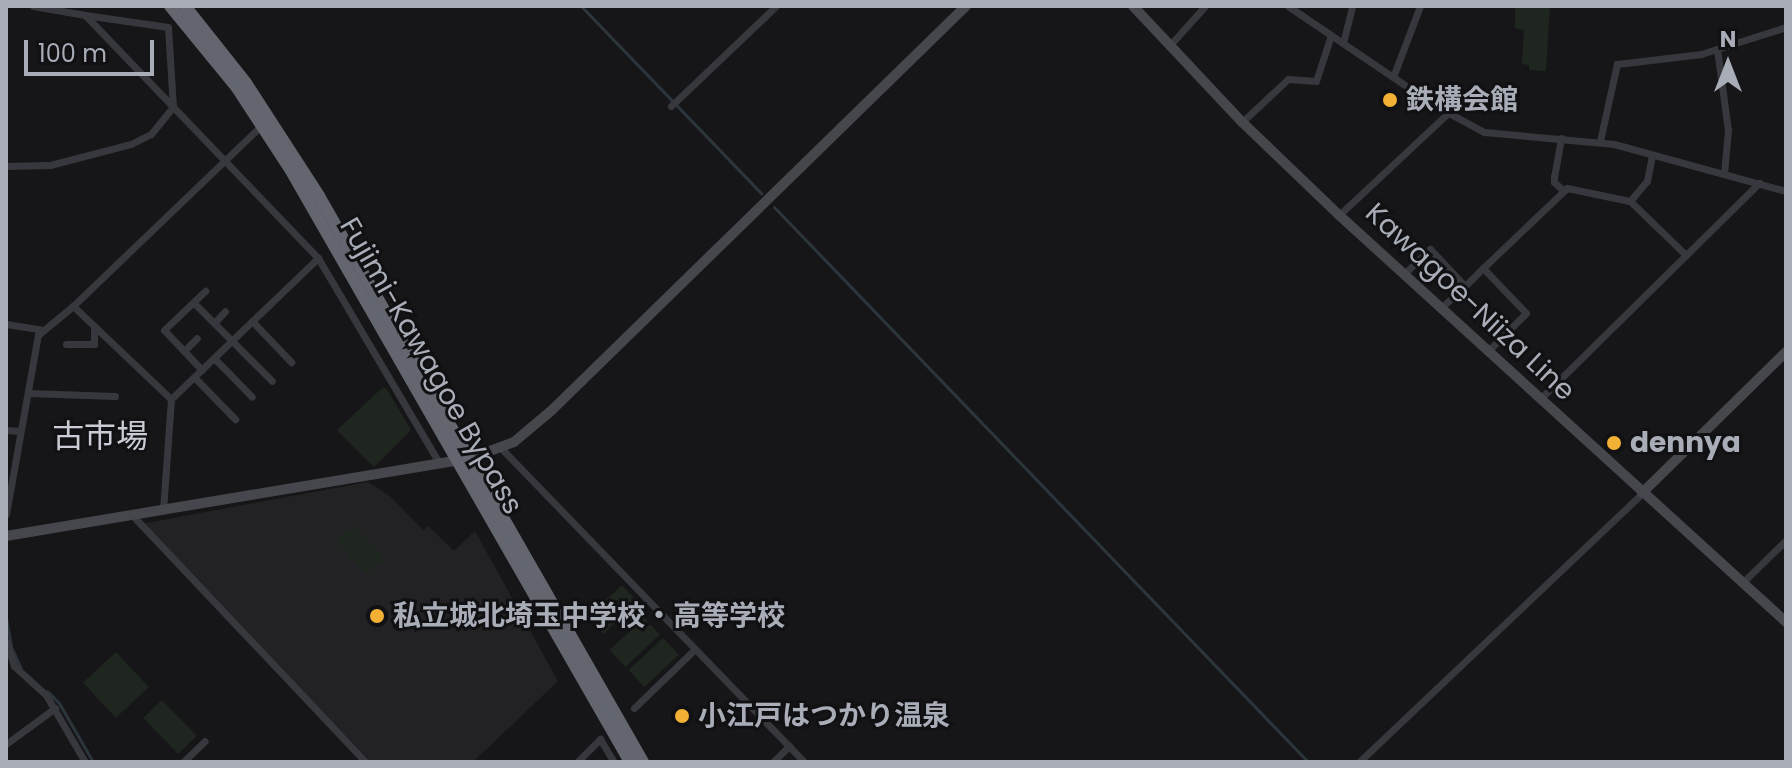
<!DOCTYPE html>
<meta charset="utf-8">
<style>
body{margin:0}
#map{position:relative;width:1792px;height:768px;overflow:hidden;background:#161618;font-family:Poppins,"Noto Sans JP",sans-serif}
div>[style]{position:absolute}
.built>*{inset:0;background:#222225}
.green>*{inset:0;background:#1e261f;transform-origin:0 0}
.stream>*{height:3px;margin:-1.5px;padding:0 1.5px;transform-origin:1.5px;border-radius:1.5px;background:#2c353c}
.street>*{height:7px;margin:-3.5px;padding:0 3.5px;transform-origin:3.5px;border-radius:3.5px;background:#37383d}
.secondary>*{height:10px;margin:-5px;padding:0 5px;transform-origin:5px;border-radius:5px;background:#45474d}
.highway>*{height:12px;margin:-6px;padding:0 6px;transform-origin:6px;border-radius:6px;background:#63666e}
.dots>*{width:22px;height:22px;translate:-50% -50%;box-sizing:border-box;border:4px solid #111113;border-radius:50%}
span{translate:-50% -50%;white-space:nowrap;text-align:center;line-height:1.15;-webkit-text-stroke:6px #111113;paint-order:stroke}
.poi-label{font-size:28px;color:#a8adb8;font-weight:700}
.left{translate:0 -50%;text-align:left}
.street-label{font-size:28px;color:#a8adb8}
.quarter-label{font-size:32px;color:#c9ccd4}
.frame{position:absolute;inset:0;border:8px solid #a8adb8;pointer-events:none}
.north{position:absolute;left:1688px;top:24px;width:80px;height:80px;-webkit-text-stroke:6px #111113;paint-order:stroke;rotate:0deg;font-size:22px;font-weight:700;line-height:32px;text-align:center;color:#a8adb8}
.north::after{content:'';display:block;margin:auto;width:28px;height:36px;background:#a8adb8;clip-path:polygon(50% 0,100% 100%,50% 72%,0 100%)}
.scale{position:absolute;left:24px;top:40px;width:130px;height:36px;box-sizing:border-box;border:4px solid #a8adb8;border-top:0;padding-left:10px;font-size:24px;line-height:28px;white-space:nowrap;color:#a8adb8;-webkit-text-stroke:6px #111113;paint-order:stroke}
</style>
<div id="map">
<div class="built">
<i style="clip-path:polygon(368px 482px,390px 496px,423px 530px,428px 526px,454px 551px,475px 531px,558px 681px,473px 762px,371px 762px,141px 524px)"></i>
</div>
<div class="green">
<i style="clip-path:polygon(1515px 6px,1550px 6px,1546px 71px,1529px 70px,1529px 65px,1522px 64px,1524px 30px,1515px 28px)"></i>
<i style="clip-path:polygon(386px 388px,411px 430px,374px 467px,337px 430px,381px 389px)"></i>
<i style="left:354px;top:525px;width:45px;height:24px;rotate:48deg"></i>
<i style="left:622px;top:585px;width:23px;height:47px;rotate:47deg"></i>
<i style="left:644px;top:618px;width:23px;height:47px;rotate:47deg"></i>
<i style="left:663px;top:638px;width:23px;height:47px;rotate:47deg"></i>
<i style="left:116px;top:652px;width:48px;height:45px;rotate:47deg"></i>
<i style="left:162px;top:700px;width:50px;height:26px;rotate:46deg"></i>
</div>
<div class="stream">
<i style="left:581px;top:6px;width:260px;rotate:46.1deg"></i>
<i style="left:774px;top:207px;width:770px;rotate:46.1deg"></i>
<i style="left:6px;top:618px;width:29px;rotate:80deg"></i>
<i style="left:11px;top:647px;width:23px;rotate:65deg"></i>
<i style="left:47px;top:691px;width:17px;rotate:45deg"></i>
<i style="left:59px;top:703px;width:68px;rotate:60deg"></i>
</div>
<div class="street">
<i style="left:33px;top:6px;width:53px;rotate:9.8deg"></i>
<i style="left:85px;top:15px;width:337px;rotate:46.2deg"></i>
<i style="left:318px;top:258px;width:204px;rotate:136.2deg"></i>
<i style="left:1288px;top:6px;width:176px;rotate:34.1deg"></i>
<i style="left:1434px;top:105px;width:57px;rotate:28.4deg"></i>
<i style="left:1484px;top:132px;width:131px;rotate:5.3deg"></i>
<i style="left:1614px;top:144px;width:178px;rotate:15.3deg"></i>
<i style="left:1343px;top:43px;width:38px;rotate:-76deg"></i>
<i style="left:1170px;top:45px;width:52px;rotate:-48.1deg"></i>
<i style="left:1717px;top:49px;width:82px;rotate:82.3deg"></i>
<i style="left:1728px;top:130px;width:44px;rotate:95.2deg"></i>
<i style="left:1393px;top:77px;width:76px;rotate:-69.2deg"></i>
<i style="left:671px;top:106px;width:145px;rotate:-43.6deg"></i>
<i style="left:1242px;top:122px;width:63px;rotate:-43.1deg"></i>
<i style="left:1288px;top:79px;width:28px;rotate:4deg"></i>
<i style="left:1316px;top:81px;width:48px;rotate:-71.9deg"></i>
<i style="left:1561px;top:138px;width:39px;rotate:100deg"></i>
<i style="left:1554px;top:176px;width:6px;rotate:90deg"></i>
<i style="left:1554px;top:182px;width:12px;rotate:42deg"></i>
<i style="left:1600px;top:141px;width:79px;rotate:-77.6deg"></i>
<i style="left:1617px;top:64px;width:85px;rotate:-6.8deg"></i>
<i style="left:1701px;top:54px;width:89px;rotate:-17.6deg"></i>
<i style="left:6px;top:166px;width:44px;rotate:-1.3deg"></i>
<i style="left:50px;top:165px;width:84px;rotate:-14.5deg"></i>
<i style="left:131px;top:144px;width:22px;rotate:-27deg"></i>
<i style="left:151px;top:134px;width:35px;rotate:-51deg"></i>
<i style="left:173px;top:107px;width:80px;rotate:-93.6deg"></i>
<i style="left:168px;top:27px;width:84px;rotate:-171.8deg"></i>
<i style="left:1630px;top:201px;width:26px;rotate:-50deg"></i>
<i style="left:1647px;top:181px;width:26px;rotate:-79deg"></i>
<i style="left:1339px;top:215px;width:149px;rotate:-43.1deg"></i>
<i style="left:318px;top:258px;width:238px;rotate:59.4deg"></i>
<i style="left:1483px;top:268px;width:116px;rotate:-43.6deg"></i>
<i style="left:1567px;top:188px;width:64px;rotate:11.7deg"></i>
<i style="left:1630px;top:201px;width:78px;rotate:44deg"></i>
<i style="left:1404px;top:274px;width:36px;rotate:-44deg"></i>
<i style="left:1430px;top:249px;width:51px;rotate:46.6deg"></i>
<i style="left:1465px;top:286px;width:25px;rotate:-45deg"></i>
<i style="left:1483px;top:268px;width:62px;rotate:46.3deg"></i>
<i style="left:1526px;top:313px;width:54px;rotate:135deg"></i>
<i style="left:194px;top:303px;width:110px;rotate:45deg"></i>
<i style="left:73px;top:306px;width:135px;rotate:43.5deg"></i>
<i style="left:171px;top:399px;width:112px;rotate:94.1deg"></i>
<i style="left:1441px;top:308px;width:33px;rotate:-43deg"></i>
<i style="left:252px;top:321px;width:57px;rotate:46.4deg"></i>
<i style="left:214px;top:323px;width:16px;rotate:-47deg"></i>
<i style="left:6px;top:324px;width:33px;rotate:9deg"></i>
<i style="left:39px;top:329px;width:188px;rotate:100.1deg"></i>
<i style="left:38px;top:335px;width:45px;rotate:-39.6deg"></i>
<i style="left:73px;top:306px;width:262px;rotate:-43.8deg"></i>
<i style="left:66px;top:344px;width:28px"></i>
<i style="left:94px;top:344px;width:18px;rotate:-90deg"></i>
<i style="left:184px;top:351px;width:18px;rotate:-45deg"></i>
<i style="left:214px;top:358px;width:54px;rotate:45.7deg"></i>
<i style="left:202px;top:370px;width:55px;rotate:-133.5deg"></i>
<i style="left:164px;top:330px;width:57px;rotate:-43.6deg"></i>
<i style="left:194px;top:377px;width:59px;rotate:45.7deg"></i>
<i style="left:28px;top:393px;width:87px;rotate:2deg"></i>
<i style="left:1540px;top:399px;width:308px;rotate:-44.6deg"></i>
<i style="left:6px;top:430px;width:13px;rotate:4deg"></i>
<i style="left:502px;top:449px;width:435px;rotate:46deg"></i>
<i style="left:133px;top:516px;width:339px;rotate:46.6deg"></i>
<i style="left:1742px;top:583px;width:62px;rotate:-44.3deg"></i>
<i style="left:6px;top:641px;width:26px;rotate:72deg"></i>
<i style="left:14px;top:666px;width:43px;rotate:42.2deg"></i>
<i style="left:46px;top:695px;width:78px;rotate:59.8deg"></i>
<i style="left:634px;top:708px;width:83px;rotate:-44deg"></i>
<i style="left:6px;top:744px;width:61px;rotate:-36.3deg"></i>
<i style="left:183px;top:762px;width:30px;rotate:-44deg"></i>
<i style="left:577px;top:762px;width:33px;rotate:-45deg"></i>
<i style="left:600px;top:739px;width:27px;rotate:59deg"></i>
<i style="left:773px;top:762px;width:23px;rotate:-45deg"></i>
<i style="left:1359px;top:762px;width:390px;rotate:-43.5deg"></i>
</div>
<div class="secondary">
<i style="left:1133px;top:6px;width:159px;rotate:46.8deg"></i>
<i style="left:1242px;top:122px;width:134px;rotate:43.8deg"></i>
<i style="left:1339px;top:215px;width:605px;rotate:42.32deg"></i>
<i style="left:1642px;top:493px;width:202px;rotate:-44.4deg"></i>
<i style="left:6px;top:536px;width:471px;rotate:-9.5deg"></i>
<i style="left:471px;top:458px;width:46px;rotate:-20.4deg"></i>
<i style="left:514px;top:442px;width:48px;rotate:-40deg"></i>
<i style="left:551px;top:411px;width:580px;rotate:-44.3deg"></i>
</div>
<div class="highway">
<i style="left:170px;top:6px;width:106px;rotate:50.7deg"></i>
<i style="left:237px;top:88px;width:97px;rotate:56.8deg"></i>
<i style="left:290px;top:169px;width:684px;rotate:60.17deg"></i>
<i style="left:185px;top:6px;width:98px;rotate:51.6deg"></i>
<i style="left:246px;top:83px;width:135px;rotate:57.1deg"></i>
<i style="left:319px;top:196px;width:652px;rotate:60.21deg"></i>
</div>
<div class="dots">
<i style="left:1390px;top:100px;background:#f2b134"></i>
<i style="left:1614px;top:443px;background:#f2b134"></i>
<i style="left:377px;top:616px;background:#f2b134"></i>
<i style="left:682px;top:716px;background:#f2b134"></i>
</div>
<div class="poi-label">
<span class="left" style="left:1406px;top:100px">鉄構会館</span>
<span class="left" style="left:1630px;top:443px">dennya</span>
<span class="left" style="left:393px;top:616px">私立城北埼玉中学校・高等学校</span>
<span class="left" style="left:698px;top:716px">小江戸はつかり温泉</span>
</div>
<div class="street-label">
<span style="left:1470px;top:302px;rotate:43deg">Kawagoe-Niiza Line</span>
<span style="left:431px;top:366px;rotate:60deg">Fujimi-Kawagoe Bypass</span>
</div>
<div class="quarter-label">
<span style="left:100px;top:436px">古市場</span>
</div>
<div class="frame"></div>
<div class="north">N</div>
<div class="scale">100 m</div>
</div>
